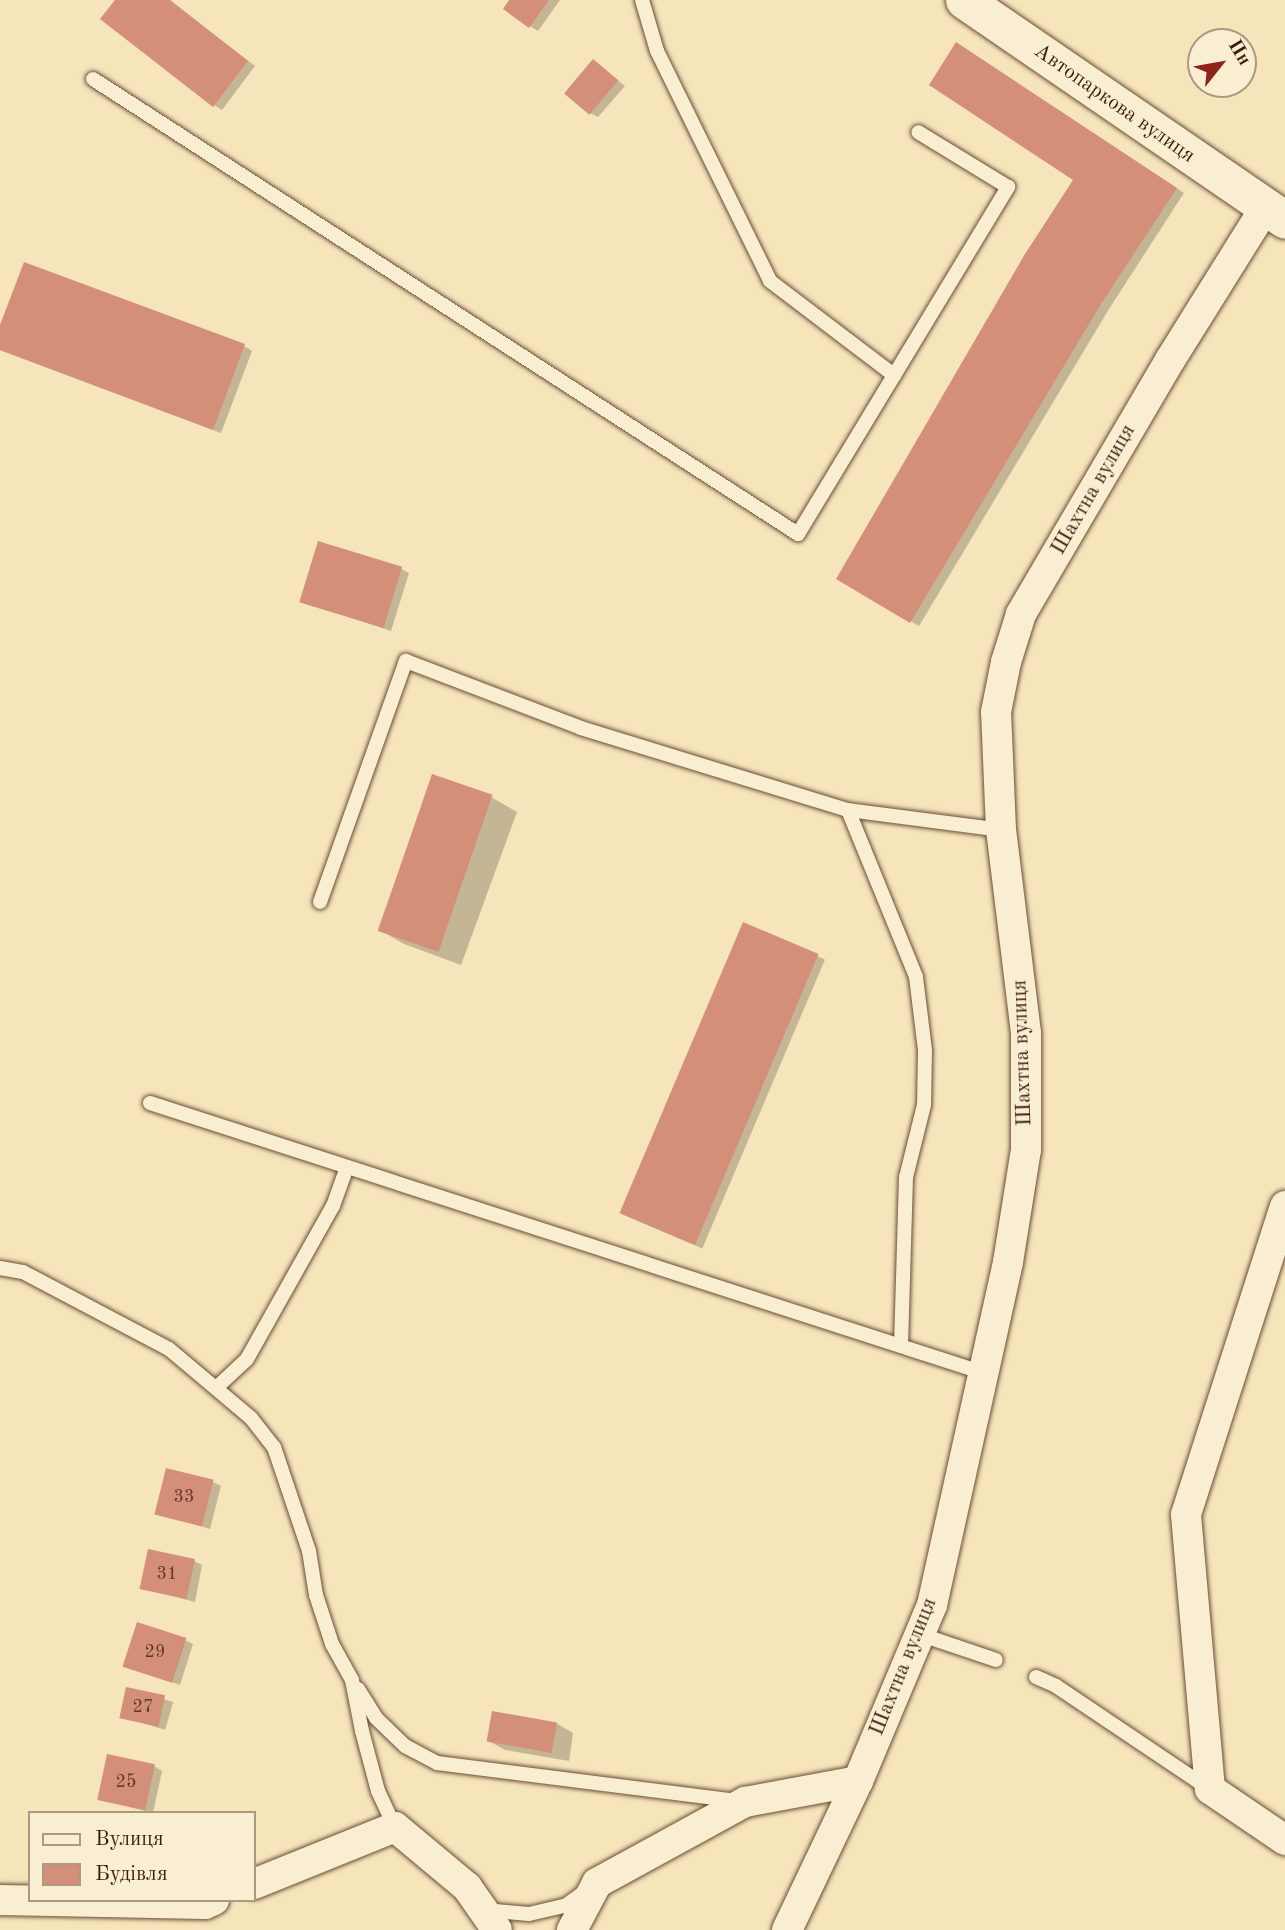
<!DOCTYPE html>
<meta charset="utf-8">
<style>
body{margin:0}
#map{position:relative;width:1285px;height:1930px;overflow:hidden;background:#f6e4ba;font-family:"Old Standard TT",serif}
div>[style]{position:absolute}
.shadow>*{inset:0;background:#0003;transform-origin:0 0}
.building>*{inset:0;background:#d38f78;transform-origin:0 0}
.roads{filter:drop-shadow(0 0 2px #6a4d37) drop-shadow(0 0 2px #6a4d37)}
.service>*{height:14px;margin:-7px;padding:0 7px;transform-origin:7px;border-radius:7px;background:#f9edd2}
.minor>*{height:30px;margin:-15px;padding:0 15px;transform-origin:15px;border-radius:15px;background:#f9edd2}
.tertiary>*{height:37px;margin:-18.5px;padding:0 18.5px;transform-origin:18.5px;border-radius:18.5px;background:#f9edd2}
span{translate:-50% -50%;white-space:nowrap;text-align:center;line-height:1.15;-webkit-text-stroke:6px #f9edd2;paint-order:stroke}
.number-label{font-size:18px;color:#613826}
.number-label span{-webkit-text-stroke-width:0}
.street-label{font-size:21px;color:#3b1b0b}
.legend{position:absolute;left:28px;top:1811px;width:228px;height:91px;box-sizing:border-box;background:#f9edd2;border:2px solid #ad9982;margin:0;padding:9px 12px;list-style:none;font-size:21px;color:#3b1b0b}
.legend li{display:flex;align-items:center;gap:14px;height:35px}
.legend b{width:35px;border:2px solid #ad9982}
.north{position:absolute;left:1187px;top:28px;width:70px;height:70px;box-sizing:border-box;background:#f9edd2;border:2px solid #ad9982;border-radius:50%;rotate:59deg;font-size:19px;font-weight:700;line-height:28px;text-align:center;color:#3b1b0b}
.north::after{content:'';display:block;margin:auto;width:24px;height:32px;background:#8f2418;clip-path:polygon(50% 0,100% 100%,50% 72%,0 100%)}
</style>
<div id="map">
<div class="shadow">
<i style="clip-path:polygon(118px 0,169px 0,255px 66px,222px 110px,214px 105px)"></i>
<i style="clip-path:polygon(512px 0,560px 0,538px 31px,530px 26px)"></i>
<i style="clip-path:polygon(965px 49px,1184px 193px,1109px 309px,919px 626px,838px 579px,1076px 179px)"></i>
<i style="clip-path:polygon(593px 61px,625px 86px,598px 117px,590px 113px)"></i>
<i style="clip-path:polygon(0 330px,244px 346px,252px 351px,221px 433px,0 350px)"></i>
<i style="clip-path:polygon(401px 569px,409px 573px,391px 631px,301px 601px)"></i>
<i style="clip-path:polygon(433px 776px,491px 797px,517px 812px,461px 965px,404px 944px,378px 929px)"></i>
<i style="left:744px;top:925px;width:88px;height:314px;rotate:23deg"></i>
<i style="clip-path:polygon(213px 1482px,221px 1486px,210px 1529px,156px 1513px)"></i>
<i style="clip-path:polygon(194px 1561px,202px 1565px,195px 1602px,141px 1588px)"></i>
<i style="clip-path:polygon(185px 1640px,193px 1644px,180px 1685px,125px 1666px)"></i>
<i style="left:128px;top:1689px;width:47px;height:29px;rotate:16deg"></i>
<i style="clip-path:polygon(556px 1723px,573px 1733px,569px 1761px,505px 1750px,489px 1741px)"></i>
<i style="clip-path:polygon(154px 1766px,162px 1771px,153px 1813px,99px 1799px)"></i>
</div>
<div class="building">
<i style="clip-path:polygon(115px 0,170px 0,248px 61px,213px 107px,100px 19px)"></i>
<i style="clip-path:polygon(509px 0,549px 0,529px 28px,503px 9px)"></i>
<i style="clip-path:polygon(956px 42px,1177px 188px,1101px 304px,910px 623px,836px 579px,1025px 254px,1073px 180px,929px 85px)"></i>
<i style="left:593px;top:59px;width:33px;height:45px;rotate:40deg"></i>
<i style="clip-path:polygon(24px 262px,245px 344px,213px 430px,0 350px,0 325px)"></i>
<i style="left:318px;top:541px;width:88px;height:64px;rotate:17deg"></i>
<i style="left:432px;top:774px;width:64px;height:166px;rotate:19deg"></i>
<i style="left:743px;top:922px;width:82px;height:316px;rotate:23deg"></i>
<i style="left:166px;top:1468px;width:49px;height:48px;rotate:14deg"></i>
<i style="left:148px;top:1549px;width:48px;height:41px;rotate:12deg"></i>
<i style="left:137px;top:1622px;width:52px;height:47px;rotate:18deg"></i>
<i style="left:126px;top:1687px;width:40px;height:32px;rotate:12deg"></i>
<i style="left:492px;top:1711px;width:66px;height:31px;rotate:10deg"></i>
<i style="left:107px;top:1754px;width:49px;height:47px;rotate:12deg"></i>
</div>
<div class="roads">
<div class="service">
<i style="left:642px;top:0;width:53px;rotate:73.6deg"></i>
<i style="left:657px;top:51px;width:256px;rotate:63.8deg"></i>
<i style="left:770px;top:281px;width:156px;rotate:37.2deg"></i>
<i style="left:93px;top:79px;width:839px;rotate:32.84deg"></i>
<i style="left:798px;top:534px;width:406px;rotate:-58.8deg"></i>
<i style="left:1008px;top:187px;width:105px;rotate:-148.6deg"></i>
<i style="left:848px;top:810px;width:180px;rotate:67.8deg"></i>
<i style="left:916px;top:977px;width:74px;rotate:83deg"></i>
<i style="left:925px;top:1050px;width:55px;rotate:91deg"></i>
<i style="left:924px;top:1105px;width:74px;rotate:104deg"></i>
<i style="left:906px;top:1177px;width:169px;rotate:91.7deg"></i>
<i style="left:320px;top:902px;width:256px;rotate:-70.4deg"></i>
<i style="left:406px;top:661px;width:187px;rotate:20.9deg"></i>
<i style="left:581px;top:728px;width:279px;rotate:17.1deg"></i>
<i style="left:848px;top:810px;width:154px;rotate:7.4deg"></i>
<i style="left:150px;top:1103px;width:877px;rotate:17.94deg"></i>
<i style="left:0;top:1268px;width:23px;rotate:10deg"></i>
<i style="left:23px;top:1272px;width:165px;rotate:27.8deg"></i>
<i style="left:169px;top:1349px;width:107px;rotate:40.1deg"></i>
<i style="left:251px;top:1418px;width:37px;rotate:52deg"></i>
<i style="left:274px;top:1447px;width:110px;rotate:71.4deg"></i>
<i style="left:309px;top:1551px;width:45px;rotate:81deg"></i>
<i style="left:316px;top:1595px;width:52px;rotate:71.9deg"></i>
<i style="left:332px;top:1644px;width:41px;rotate:60.9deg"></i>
<i style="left:352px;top:1680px;width:52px;rotate:78.9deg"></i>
<i style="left:362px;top:1731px;width:62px;rotate:75.1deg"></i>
<i style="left:378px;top:1791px;width:40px;rotate:65deg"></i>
<i style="left:216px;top:1388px;width:42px;rotate:-43.1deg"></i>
<i style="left:247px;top:1359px;width:176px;rotate:-60.7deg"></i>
<i style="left:333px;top:1206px;width:41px;rotate:-70.3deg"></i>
<i style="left:919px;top:1634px;width:81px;rotate:18.7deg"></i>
<i style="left:1036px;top:1677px;width:22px;rotate:24deg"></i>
<i style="left:1056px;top:1686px;width:183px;rotate:33.9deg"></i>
<i style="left:358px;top:1689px;width:34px;rotate:58deg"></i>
<i style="left:376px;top:1718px;width:40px;rotate:44deg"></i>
<i style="left:405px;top:1746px;width:36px;rotate:28deg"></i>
<i style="left:437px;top:1763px;width:302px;rotate:7.2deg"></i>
<i style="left:484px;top:1910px;width:45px;rotate:5.1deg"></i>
<i style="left:529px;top:1914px;width:37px;rotate:-13deg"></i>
<i style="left:565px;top:1906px;width:24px;rotate:-36deg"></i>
</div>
<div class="minor">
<i style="left:1285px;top:1206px;width:324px;rotate:107.8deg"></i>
<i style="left:1186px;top:1515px;width:275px;rotate:85deg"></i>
<i style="left:1210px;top:1789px;width:91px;rotate:34.2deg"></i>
<i style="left:254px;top:1884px;width:152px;rotate:-22deg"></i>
<i style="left:395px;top:1827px;width:94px;rotate:39.8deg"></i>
<i style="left:467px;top:1887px;width:52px;rotate:55.1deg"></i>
<i style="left:0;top:1900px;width:205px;rotate:1.1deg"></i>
<i style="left:205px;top:1904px;width:10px;rotate:-24deg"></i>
<i style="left:572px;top:1930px;width:53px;rotate:-62deg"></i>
<i style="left:597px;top:1883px;width:169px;rotate:-28.7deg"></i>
<i style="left:745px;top:1802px;width:115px;rotate:-10.5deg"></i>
<i style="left:787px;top:1930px;width:165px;rotate:-64.5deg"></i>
<i style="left:858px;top:1781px;width:191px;rotate:-67.2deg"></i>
<i style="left:932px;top:1605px;width:351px;rotate:-77.5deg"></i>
<i style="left:1008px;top:1262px;width:113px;rotate:-80.9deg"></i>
<i style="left:1026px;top:1150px;width:117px;rotate:-90deg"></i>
<i style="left:1026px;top:1033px;width:205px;rotate:-97deg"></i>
<i style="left:1001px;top:830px;width:118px;rotate:-92.4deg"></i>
<i style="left:996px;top:712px;width:51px;rotate:-78.7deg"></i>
<i style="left:1006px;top:662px;width:50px;rotate:-72.6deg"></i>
<i style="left:1021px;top:614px;width:294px;rotate:-59.6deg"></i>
<i style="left:1170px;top:360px;width:179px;rotate:-58deg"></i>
</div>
<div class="tertiary">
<i style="left:964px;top:0;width:389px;rotate:34.4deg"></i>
</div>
</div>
<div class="number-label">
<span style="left:184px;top:1497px">33</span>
<span style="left:167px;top:1574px">31</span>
<span style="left:155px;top:1652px">29</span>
<span style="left:143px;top:1707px">27</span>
<span style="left:126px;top:1782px">25</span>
</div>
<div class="street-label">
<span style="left:1114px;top:104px;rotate:35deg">Автопаркова вулиця</span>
<span style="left:1094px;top:490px;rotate:-60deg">Шахтна вулиця</span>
<span style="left:1023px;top:1053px;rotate:-92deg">Шахтна вулиця</span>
<span style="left:904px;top:1667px;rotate:-68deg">Шахтна вулиця</span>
</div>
<ul class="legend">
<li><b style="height:9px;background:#f9edd2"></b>Вулиця</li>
<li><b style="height:19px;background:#d38f78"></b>Будівля</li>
</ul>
<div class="north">Пн</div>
</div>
